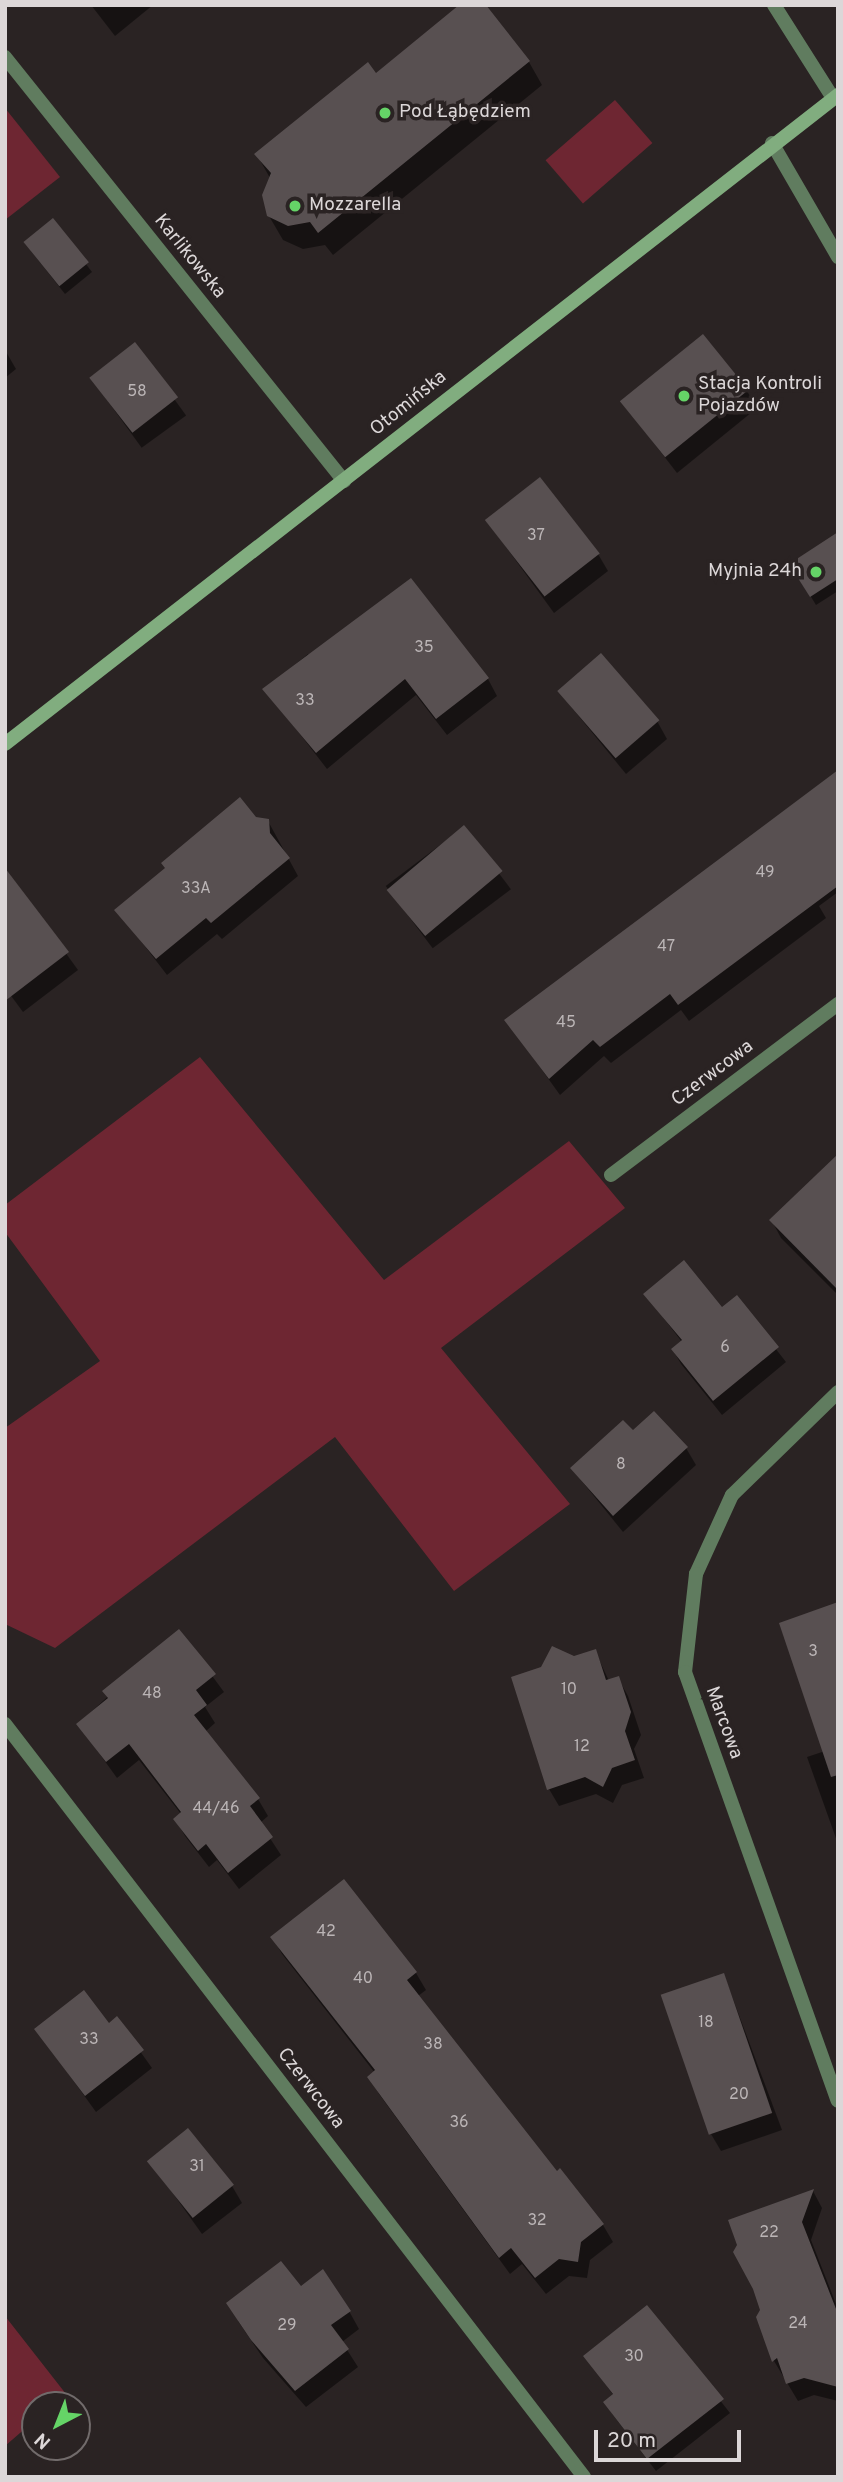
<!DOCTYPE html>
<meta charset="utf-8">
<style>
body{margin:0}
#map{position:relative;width:843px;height:2482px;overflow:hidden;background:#2a2323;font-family:Overpass,sans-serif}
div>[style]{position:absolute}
.green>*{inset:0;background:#6e2632;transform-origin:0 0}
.shadow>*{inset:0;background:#0007;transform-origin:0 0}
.building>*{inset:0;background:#585051;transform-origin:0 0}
.street>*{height:14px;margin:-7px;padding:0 7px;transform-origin:7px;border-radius:7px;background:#607c5f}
.secondary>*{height:14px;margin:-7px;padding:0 7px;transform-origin:7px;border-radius:7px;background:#81ad7f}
.dots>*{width:19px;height:19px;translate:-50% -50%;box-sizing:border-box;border:4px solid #2a2323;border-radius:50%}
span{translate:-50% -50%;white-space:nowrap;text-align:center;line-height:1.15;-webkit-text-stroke:7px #2a2323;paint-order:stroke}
.number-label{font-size:16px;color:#bbb5b6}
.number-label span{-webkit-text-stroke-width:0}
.poi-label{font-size:19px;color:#dcd7d8}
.left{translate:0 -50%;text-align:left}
.right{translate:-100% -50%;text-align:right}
.street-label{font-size:19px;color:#dcd7d8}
.frame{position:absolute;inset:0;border:7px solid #dcd7d8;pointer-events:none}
.north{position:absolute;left:21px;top:2391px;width:70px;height:70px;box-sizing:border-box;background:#2a2323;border:2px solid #716b6b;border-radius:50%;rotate:222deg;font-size:19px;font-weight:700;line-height:28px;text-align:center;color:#dcd7d8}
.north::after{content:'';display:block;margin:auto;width:24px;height:32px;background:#65d467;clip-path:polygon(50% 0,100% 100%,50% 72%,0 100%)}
.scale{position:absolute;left:594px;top:2430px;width:147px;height:32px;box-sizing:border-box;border:4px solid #dcd7d8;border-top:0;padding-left:9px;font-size:21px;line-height:24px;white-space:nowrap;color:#dcd7d8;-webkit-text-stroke:5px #2a2323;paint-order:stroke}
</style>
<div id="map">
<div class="green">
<i style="left:615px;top:100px;width:57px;height:92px;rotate:49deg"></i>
<i style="clip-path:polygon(5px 108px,60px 177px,5px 220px)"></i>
<i style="clip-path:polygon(200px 1057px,384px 1280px,569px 1141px,625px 1208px,441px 1348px,570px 1504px,454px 1591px,335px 1437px,55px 1648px,5px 1624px,5px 1428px,100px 1361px,5px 1232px,5px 1205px)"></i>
<i style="clip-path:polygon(5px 2316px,66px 2394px,53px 2405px,35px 2405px,35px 2420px,5px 2446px)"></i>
</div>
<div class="shadow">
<i style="clip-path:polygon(91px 5px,153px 5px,115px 36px)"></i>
<i style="clip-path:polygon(529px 62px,542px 85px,333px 255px,325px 245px,303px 249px,283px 240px,269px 216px,270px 178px,257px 155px,376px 75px)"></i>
<i style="clip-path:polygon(53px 221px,92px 272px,65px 294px,31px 251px)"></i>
<i style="left:135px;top:345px;width:87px;height:55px;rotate:54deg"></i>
<i style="clip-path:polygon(5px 350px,16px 369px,5px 378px)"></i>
<i style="clip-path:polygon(747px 391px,757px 408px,677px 473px,622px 402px)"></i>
<i style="clip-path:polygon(487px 521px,598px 554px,608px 571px,554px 613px)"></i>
<i style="clip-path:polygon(838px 534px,838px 591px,816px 605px,791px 564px)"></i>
<i style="clip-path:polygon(308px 654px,311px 658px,488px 679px,497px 696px,447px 735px,416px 695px,327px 769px,265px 689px)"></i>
<i style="clip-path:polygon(559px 692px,657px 721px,667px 739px,626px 774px)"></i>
<i style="clip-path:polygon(838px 771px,838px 892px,819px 906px,826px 918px,689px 1021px,681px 1010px,611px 1063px,604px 1056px,560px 1095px,506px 1020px)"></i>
<i style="clip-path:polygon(255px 819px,268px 821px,298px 876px,222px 939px,217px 934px,167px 975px,117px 910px,166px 869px)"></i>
<i style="left:464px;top:827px;width:78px;height:98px;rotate:53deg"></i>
<i style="clip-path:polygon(26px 898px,78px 970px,23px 1012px,6px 989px)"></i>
<i style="clip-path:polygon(838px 1157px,838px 1295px,781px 1238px,772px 1221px)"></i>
<i style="clip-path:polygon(645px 1294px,722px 1310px,736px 1298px,786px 1362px,722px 1415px,681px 1364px,673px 1350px,682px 1342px)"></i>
<i style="clip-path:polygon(633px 1433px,686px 1448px,696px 1465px,623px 1532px,572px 1469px)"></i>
<i style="clip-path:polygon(838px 1604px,838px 1844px,807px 1757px,825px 1751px)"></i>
<i style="clip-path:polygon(179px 1631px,224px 1692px,205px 1707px,215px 1723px,205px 1732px,258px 1799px,268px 1816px,260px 1823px,281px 1855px,239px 1889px,217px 1860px,209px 1867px,185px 1836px,175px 1819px,181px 1814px,139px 1760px,117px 1778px,78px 1724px)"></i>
<i style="clip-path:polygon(595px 1651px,609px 1681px,618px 1678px,628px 1696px,641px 1735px,634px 1749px,644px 1778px,622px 1785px,613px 1803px,596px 1794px,559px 1806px,549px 1789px,574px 1658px)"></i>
<i style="clip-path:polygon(344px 1881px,416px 1973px,426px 1990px,418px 1996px,556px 2173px,560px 2170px,603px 2225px,613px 2242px,590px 2260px,587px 2278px,569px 2276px,546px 2294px,522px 2264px,510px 2274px,379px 2094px,369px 2077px,375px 2073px,282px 1954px,272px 1937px)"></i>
<i style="clip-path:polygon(724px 1975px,782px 2130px,721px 2151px,711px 2134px)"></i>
<i style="clip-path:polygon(117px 2019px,152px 2068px,96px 2112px,36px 2029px,109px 2025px)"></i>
<i style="clip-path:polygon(149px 2160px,232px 2186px,242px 2203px,202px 2234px)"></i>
<i style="clip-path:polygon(813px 2191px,822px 2208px,811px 2240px,838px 2309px,838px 2401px,814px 2395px,798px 2401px,774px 2361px,758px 2317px)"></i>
<i style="clip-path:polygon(301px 2289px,349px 2311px,359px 2329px,342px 2342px,358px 2367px,306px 2407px,263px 2358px,238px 2321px)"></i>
<i style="clip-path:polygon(647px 2307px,730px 2413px,656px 2471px,613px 2415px,605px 2402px,614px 2396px,585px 2356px)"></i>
</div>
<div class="building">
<i style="clip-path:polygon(459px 5px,486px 5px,530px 61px,318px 233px,310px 222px,288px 226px,267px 216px,262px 195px,271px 173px,254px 154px,368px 62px,376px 73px)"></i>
<i style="left:53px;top:218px;width:57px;height:38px;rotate:51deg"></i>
<i style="left:703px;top:334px;width:72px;height:107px;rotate:51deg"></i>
<i style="left:135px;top:342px;width:70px;height:58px;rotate:52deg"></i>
<i style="left:540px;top:477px;width:97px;height:70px;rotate:52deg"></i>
<i style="clip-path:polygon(838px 532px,838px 579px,810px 597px,789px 564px)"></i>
<i style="clip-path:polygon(411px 578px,489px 678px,436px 719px,405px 679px,316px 753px,262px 689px)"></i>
<i style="left:601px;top:653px;width:89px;height:58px;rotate:49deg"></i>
<i style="clip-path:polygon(838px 770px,838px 886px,678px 1005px,670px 994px,600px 1047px,593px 1040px,549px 1079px,504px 1020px)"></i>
<i style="clip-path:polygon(240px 797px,256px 817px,269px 819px,270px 833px,290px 858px,211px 923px,206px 918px,156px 959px,114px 910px,165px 868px,161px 863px)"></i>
<i style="left:464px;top:825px;width:60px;height:101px;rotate:50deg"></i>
<i style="clip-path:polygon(5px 868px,69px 952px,5px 1001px)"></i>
<i style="clip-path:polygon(838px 1154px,838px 1290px,769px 1220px)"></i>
<i style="clip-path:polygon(684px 1260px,722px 1307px,737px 1295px,779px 1347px,713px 1401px,671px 1349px,682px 1340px,643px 1294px)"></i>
<i style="clip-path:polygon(654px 1411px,688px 1447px,613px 1516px,570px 1468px,623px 1420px,633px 1430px)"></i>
<i style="clip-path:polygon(838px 1602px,838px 1775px,831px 1777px,779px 1623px)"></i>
<i style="clip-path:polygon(179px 1629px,216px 1674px,196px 1690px,207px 1705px,194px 1715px,260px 1798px,250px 1806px,273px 1837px,228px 1873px,206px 1844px,198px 1851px,173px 1819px,181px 1812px,129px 1744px,106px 1762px,76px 1724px,108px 1698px,102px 1691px)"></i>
<i style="clip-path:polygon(552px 1646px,574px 1656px,596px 1649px,606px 1680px,619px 1676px,631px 1712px,625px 1731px,635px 1760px,612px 1768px,603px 1787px,585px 1777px,547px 1790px,511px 1677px,541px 1667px)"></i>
<i style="clip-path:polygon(344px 1879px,417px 1972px,407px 1980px,557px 2171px,560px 2168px,604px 2224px,581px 2242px,578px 2262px,559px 2259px,535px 2278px,511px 2248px,499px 2258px,367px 2077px,375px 2070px,270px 1937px)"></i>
<i style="left:724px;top:1973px;width:148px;height:67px;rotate:71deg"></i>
<i style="clip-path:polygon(84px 1990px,109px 2023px,117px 2016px,144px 2050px,85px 2096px,34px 2029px)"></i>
<i style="left:188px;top:2128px;width:73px;height:53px;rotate:51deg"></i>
<i style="clip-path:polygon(814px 2189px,802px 2222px,838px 2314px,838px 2387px,804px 2378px,786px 2384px,777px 2358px,772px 2362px,756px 2317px,760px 2310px,753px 2289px,733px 2252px,737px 2245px,728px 2220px)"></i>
<i style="clip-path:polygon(281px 2261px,301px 2286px,323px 2269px,351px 2311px,331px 2325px,349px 2349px,295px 2391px,251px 2340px,226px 2303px)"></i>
<i style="clip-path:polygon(647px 2305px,724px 2399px,647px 2459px,603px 2402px,613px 2394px,583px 2356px)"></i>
</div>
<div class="street">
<i style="left:774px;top:5px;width:110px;rotate:57.6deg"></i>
<i style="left:5px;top:57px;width:543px;rotate:51.36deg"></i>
<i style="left:772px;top:143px;width:132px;rotate:59.9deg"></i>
<i style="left:611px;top:1175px;width:284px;rotate:-37deg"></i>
<i style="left:838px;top:1392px;width:148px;rotate:135.8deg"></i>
<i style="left:732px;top:1495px;width:87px;rotate:114.5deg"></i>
<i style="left:696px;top:1574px;width:99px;rotate:96.4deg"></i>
<i style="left:685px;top:1672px;width:455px;rotate:70.4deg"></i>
<i style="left:5px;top:1724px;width:950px;rotate:52.44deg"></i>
</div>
<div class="secondary">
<i style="left:5px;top:744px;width:1056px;rotate:-37.92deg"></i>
</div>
<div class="dots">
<i style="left:385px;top:113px;background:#65d467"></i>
<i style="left:295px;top:206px;background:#65d467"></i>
<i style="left:684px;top:396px;background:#65d467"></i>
<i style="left:816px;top:572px;background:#65d467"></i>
</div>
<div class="number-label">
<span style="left:137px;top:392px">58</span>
<span style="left:536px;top:536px">37</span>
<span style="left:424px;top:648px">35</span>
<span style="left:305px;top:701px">33</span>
<span style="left:765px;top:873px">49</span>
<span style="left:196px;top:889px">33A</span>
<span style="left:666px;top:947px">47</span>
<span style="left:566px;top:1023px">45</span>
<span style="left:725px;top:1348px">6</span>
<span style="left:621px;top:1465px">8</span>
<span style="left:813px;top:1652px">3</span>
<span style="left:569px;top:1690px">10</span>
<span style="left:152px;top:1694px">48</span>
<span style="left:582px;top:1747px">12</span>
<span style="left:216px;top:1809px">44/46</span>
<span style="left:326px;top:1932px">42</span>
<span style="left:363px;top:1979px">40</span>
<span style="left:706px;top:2023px">18</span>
<span style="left:89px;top:2040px">33</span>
<span style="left:433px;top:2045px">38</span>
<span style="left:739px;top:2095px">20</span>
<span style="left:459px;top:2123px">36</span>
<span style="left:197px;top:2167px">31</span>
<span style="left:537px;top:2221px">32</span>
<span style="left:769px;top:2233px">22</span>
<span style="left:798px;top:2324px">24</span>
<span style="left:287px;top:2326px">29</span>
<span style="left:634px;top:2357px">30</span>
</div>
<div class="poi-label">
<span class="left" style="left:399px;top:113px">Pod Łąbędziem</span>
<span class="left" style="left:309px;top:206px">Mozzarella</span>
<span class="left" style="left:698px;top:396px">Stacja Kontroli<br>Pojazdów</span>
<span class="right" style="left:802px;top:572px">Myjnia 24h</span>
</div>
<div class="street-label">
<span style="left:189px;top:257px;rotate:51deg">Karlikowska</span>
<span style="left:409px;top:404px;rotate:-39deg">Otomińska</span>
<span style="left:713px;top:1074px;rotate:-37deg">Czerwcowa</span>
<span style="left:723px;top:1723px;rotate:70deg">Marcowa</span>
<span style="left:310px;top:2089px;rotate:52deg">Czerwcowa</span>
</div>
<div class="frame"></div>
<div class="north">N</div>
<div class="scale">20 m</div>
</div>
